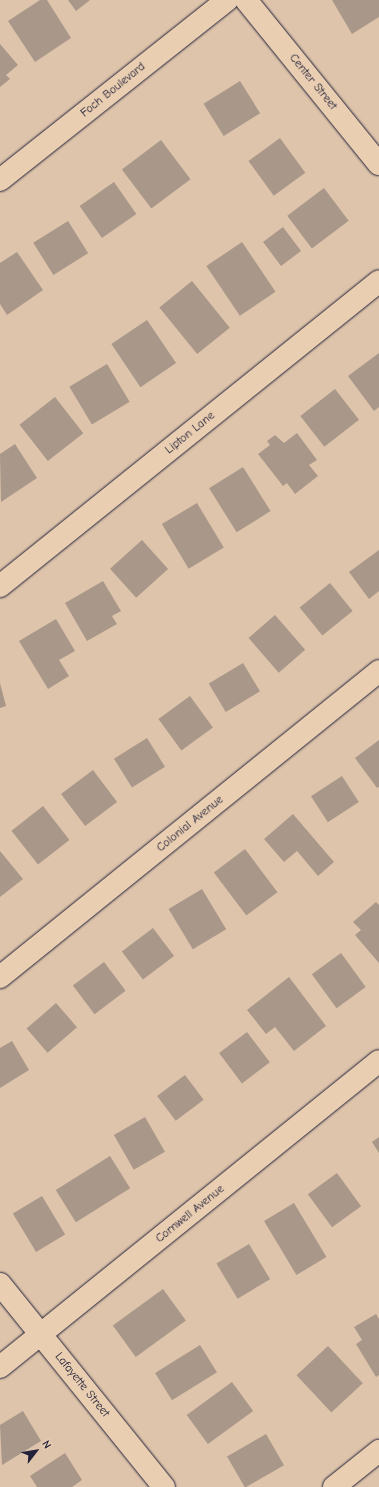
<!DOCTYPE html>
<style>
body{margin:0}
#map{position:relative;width:379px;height:1487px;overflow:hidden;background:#dec4aa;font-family:"Comic Neue",sans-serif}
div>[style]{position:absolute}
.building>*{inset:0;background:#a9978a;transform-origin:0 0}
.roads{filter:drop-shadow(0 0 1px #22223b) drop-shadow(0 0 1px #22223b)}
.street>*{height:22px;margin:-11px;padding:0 11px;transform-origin:11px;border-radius:11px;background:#eaceb1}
span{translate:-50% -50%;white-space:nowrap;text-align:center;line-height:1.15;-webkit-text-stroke:3px #eaceb1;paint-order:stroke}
.street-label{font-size:12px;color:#22223b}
.north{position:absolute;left:16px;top:1431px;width:40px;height:40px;-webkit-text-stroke:3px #eaceb1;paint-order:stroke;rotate:59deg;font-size:11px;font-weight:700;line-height:16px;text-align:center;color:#22223b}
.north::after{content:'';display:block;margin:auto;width:14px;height:18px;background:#22223b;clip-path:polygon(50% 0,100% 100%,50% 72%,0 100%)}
</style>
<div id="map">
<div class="building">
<i style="clip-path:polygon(40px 0,47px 0,71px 38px,35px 62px,8px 21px)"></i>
<i style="clip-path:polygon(68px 0,90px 0,76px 11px)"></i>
<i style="clip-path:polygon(332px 0,379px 0,379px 17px,352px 34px)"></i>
<i style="clip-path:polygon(0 44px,18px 65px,6px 75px,10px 79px,0 87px)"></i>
<i style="left:240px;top:81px;width:38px;height:43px;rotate:58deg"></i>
<i style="left:280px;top:138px;width:43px;height:39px;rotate:54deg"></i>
<i style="left:161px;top:140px;width:49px;height:49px;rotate:53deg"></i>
<i style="left:114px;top:182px;width:39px;height:42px;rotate:55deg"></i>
<i style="left:324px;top:188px;width:41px;height:46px;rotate:53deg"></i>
<i style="left:68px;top:221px;width:38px;height:41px;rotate:58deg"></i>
<i style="left:283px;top:227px;width:30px;height:25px;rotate:53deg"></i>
<i style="left:242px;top:242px;width:60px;height:43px;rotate:56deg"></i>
<i style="clip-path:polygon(17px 252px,43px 290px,7px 315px,0 304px,0 263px)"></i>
<i style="left:192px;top:281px;width:60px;height:42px;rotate:51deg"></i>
<i style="left:147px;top:320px;width:52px;height:43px;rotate:56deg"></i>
<i style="clip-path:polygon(379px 353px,379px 407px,374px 411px,348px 376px)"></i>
<i style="left:107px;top:364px;width:44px;height:44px;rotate:59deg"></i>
<i style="left:335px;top:389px;width:39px;height:44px;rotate:52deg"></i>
<i style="left:55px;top:397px;width:46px;height:45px;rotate:52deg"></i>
<i style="clip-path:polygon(297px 433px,317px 460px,309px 465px,318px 476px,295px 494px,287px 483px,283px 486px,258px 454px,270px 445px,267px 441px,275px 435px,284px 443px)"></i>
<i style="clip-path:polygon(15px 444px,37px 478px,1px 502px,0 454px)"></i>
<i style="left:243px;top:467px;width:52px;height:40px;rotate:58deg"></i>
<i style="left:197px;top:503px;width:52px;height:41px;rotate:59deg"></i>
<i style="left:142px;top:540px;width:39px;height:43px;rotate:48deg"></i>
<i style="clip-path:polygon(379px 550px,379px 591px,369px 599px,349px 572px)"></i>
<i style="clip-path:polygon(103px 581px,121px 611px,112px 616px,117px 624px,87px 641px,65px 603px)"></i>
<i style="left:330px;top:583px;width:36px;height:39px;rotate:51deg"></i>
<i style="left:275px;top:615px;width:46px;height:35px;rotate:49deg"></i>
<i style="clip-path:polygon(56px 619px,75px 651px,59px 660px,69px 676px,48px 689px,19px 641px)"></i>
<i style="left:243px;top:663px;width:33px;height:40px;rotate:59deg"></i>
<i style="clip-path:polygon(0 683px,6px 706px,0 708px)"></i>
<i style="left:190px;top:696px;width:39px;height:39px;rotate:54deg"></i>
<i style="left:147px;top:738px;width:34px;height:39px;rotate:58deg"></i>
<i style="clip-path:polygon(379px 740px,379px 787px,377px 788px,355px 758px)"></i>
<i style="left:93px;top:770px;width:40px;height:40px;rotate:53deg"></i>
<i style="left:342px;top:776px;width:31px;height:37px;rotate:57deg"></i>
<i style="left:43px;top:806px;width:43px;height:40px;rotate:52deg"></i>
<i style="clip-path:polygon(293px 814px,334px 862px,318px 876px,297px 851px,284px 862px,264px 839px)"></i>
<i style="left:245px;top:849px;width:54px;height:39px;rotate:53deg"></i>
<i style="clip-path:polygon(0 851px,23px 879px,0 897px)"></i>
<i style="left:202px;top:889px;width:47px;height:39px;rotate:59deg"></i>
<i style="clip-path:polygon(376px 902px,379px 905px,379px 963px,355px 935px,361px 930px,353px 922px)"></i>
<i style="left:153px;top:928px;width:35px;height:39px;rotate:53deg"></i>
<i style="left:341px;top:953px;width:42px;height:36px;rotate:54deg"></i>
<i style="left:104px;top:962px;width:36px;height:39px;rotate:53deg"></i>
<i style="clip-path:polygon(289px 977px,326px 1026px,294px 1051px,275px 1027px,266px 1034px,247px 1010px)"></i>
<i style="left:56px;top:1003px;width:32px;height:39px;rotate:49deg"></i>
<i style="left:247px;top:1032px;width:38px;height:35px;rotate:53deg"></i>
<i style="clip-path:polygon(12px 1041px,29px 1070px,0 1088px,0 1048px)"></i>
<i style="left:185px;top:1075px;width:31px;height:35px;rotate:53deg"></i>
<i style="left:145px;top:1117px;width:40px;height:36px;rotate:60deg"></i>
<i style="clip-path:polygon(379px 1137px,379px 1153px,372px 1142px)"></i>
<i style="left:110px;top:1156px;width:38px;height:64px;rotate:58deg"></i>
<i style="left:337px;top:1173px;width:41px;height:36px;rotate:54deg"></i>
<i style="left:42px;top:1196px;width:45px;height:34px;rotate:59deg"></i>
<i style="left:294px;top:1203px;width:63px;height:35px;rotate:59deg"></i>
<i style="left:249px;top:1244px;width:41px;height:38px;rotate:59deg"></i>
<i style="left:163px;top:1289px;width:39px;height:62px;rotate:54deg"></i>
<i style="clip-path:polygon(376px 1314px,379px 1319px,379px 1375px,376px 1377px,356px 1344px,362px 1340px,354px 1327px)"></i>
<i style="left:200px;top:1345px;width:32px;height:53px;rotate:58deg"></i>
<i style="left:328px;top:1346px;width:51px;height:43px;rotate:47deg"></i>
<i style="left:232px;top:1382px;width:36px;height:56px;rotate:54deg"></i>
<i style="clip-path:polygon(23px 1411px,41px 1441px,2px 1465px,0 1425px)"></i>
<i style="left:266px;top:1434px;width:36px;height:45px;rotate:60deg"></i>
<i style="clip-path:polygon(65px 1453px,82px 1480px,72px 1487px,37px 1487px,30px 1476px)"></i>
</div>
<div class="roads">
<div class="street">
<i style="left:246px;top:0;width:211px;rotate:51deg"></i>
<i style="left:0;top:180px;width:290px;rotate:-38.4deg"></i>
<i style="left:0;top:586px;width:486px;rotate:-38.8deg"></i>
<i style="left:0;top:977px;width:487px;rotate:-38.9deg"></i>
<i style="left:0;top:1284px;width:261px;rotate:51.1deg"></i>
<i style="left:0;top:1367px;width:487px;rotate:-38.9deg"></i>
<i style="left:334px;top:1487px;width:58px;rotate:-38.7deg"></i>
</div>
</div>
<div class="street-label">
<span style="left:313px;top:82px;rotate:51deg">Center Street</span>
<span style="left:113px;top:90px;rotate:-39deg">Foch Boulevard</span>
<span style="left:190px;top:433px;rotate:-39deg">Lipton Lane</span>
<span style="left:190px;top:824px;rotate:-39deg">Colonial Avenue</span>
<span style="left:190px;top:1214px;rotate:-39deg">Cornwell Avenue</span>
<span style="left:82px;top:1385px;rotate:51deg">Lafayette Street</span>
</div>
<div class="north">N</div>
</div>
